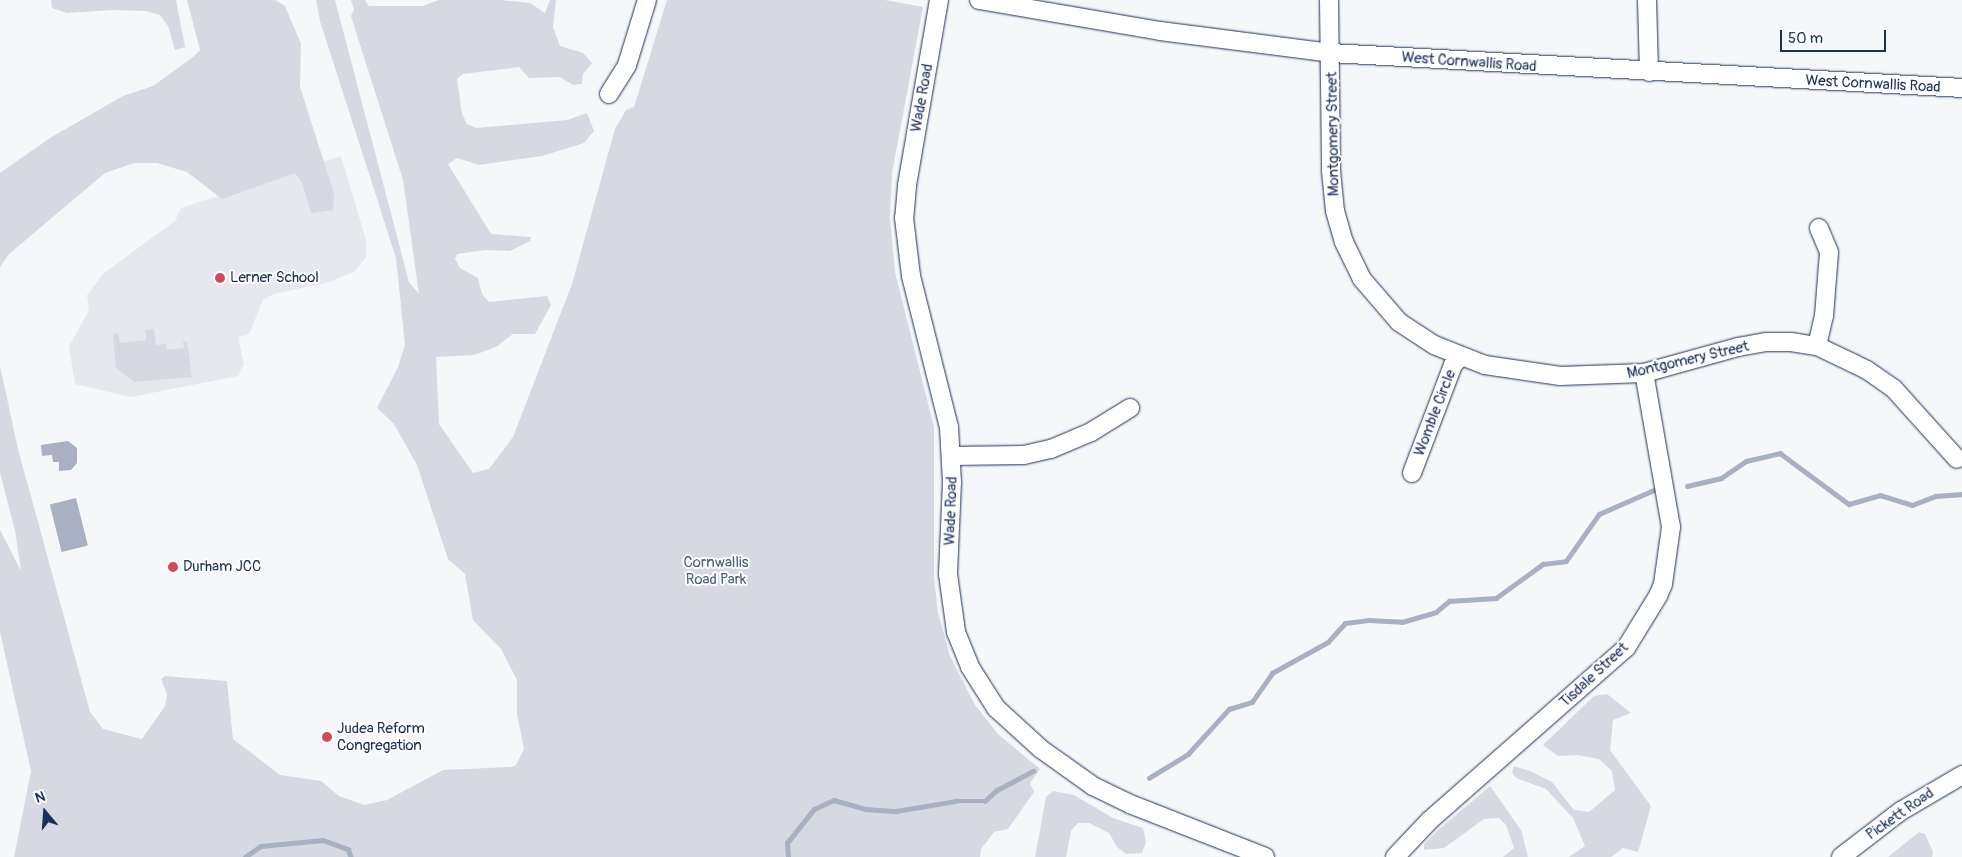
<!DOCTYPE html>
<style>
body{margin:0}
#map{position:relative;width:1962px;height:857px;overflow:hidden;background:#f6f7f9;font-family:Pangolin,sans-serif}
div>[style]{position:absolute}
.built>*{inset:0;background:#e6e8ee}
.green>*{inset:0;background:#d6d9e2}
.water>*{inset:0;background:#a9b0c1;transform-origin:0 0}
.stream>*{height:4.5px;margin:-2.25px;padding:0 2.25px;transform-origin:2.25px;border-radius:2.25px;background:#a9b0c1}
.roads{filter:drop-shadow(0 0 1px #1b2f5e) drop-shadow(0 0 1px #1b2f5e)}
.minor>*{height:18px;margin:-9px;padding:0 9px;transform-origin:9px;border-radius:9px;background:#fff}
.dots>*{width:14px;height:14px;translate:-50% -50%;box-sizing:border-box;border:2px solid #fff;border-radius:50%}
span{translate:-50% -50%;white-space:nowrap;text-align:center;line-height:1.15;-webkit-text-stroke:4px #fff;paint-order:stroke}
.street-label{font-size:15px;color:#1b2f5e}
.poi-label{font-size:15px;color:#1b2f5e}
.left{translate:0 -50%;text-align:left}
.park-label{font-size:15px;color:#4a5a7f}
.north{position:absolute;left:20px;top:787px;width:50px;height:50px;-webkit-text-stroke:4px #fff;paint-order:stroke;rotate:342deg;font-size:14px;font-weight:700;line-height:20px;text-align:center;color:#1b2f5e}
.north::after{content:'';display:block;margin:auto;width:18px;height:22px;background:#1b2f5e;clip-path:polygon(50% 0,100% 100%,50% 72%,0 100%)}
.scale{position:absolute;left:1780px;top:30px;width:106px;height:22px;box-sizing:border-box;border:2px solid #1b2f5e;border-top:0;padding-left:6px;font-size:15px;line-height:18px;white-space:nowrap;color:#1b2f5e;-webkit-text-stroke:4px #fff;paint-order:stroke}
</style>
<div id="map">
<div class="built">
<i style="clip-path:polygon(341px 156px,366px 240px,366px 257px,354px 272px,326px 283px,274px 294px,263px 300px,249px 334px,238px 337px,244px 364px,238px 376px,131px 397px,75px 384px,69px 346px,89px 310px,87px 295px,104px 273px,175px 221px,181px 208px)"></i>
</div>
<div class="green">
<i style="clip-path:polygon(51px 0,176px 0,185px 47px,175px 50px,168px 26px,160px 15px,146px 11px,112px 10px,67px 13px,52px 8px)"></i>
<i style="clip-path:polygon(187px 0,275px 0,285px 6px,301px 44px,300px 87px,334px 193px,333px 210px,311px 213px,302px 182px,295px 173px,222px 199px,187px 172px,157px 163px,134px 163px,105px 173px,9px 254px,0 267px,0 173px,50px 138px,123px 96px,153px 86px,193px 57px,200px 50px)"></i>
<i style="clip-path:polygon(316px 0,335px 0,409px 282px,419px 294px,403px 180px,351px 16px,354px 10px,351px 0,365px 0,369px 6px,423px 6px,439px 0,500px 0,530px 3px,545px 13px,550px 0,556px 0,553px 27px,560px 46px,583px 53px,592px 63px,583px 74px,582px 84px,573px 85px,560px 77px,529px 78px,519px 67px,463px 74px,457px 79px,462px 114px,467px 124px,476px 128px,567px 120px,587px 113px,594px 131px,584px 143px,542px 156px,479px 165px,457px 158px,448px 164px,491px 234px,531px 237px,530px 241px,510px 251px,485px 250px,457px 254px,455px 259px,460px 268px,478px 278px,482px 294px,489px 302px,547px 296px,551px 305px,535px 334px,513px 334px,496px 347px,474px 355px,436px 357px,439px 424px,473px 473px,489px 469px,513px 437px,572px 284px,615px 129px,626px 110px,634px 107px,667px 0,885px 0,923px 7px,892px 173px,890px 218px,895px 272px,934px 427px,934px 577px,938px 613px,950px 656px,975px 705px,998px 734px,1040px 769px,1030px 783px,1034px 792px,1008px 829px,994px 832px,981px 849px,980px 857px,14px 857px,31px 771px,0 632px,0 530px,21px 571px,15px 530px,0 473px,0 366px,18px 449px,90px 712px,103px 729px,142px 739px,165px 706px,167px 694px,161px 679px,165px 676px,227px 681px,233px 739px,280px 775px,321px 781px,339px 796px,364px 805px,387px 800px,443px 770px,511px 767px,516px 765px,524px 749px,517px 714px,517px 680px,501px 649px,473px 620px,465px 574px,448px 559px,417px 465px,394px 424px,377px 408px,398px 367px,405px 345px,396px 258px,320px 21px)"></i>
<i style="clip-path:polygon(154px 329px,156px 345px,166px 344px,167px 350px,184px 348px,183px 342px,187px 342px,192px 377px,134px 382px,116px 368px,113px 334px,118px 333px,120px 343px,146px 340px,145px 330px)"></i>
<i style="clip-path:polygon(1607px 694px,1631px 713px,1613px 720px,1610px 750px,1651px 806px,1638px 852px,1623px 848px,1611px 857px,1569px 857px,1585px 846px,1573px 818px,1546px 789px,1516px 778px,1512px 772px,1514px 766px,1532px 772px,1552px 782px,1574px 810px,1589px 812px,1615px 790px,1612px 771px,1599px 759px,1577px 755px,1558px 756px,1543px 745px,1594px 696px)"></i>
<i style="clip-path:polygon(1490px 786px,1521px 830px,1528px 857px,1503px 857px,1514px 848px,1506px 825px,1499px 818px,1484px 819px,1444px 848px,1424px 850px,1424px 844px,1437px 831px)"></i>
<i style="clip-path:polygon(1053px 791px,1074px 795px,1113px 818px,1143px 828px,1146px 842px,1142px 853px,1126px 854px,1117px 847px,1109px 833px,1089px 823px,1078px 823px,1071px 831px,1066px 857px,1035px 857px,1046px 797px)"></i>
<i style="clip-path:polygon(1919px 832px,1925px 834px,1933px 852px,1932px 857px,1888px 857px)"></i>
</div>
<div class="water">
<i style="clip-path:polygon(68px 441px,77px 448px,77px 463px,71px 470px,59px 471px,59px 462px,53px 462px,52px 455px,42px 456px,41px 445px)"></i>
<i style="left:76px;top:498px;width:49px;height:27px;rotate:76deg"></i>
</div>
<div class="stream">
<i style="left:1687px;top:486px;width:35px;rotate:-13deg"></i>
<i style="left:1721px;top:478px;width:30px;rotate:-34deg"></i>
<i style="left:1746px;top:461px;width:35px;rotate:-13deg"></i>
<i style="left:1780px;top:453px;width:86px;rotate:36.5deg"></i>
<i style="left:1849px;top:504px;width:32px;rotate:-16deg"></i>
<i style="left:1880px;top:495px;width:34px;rotate:17deg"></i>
<i style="left:1912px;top:505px;width:25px;rotate:-21deg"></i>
<i style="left:1935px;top:496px;width:27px;rotate:-4deg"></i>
<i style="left:1149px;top:778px;width:46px;rotate:-31.6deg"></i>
<i style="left:1188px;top:754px;width:61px;rotate:-47.7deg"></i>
<i style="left:1229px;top:709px;width:24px;rotate:-17deg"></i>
<i style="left:1252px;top:702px;width:35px;rotate:-55deg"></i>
<i style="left:1272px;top:673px;width:64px;rotate:-29deg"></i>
<i style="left:1328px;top:642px;width:25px;rotate:-48deg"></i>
<i style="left:1345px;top:623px;width:23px;rotate:-7deg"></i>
<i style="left:1368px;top:620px;width:34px;rotate:3deg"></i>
<i style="left:1402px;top:622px;width:35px;rotate:-16deg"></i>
<i style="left:1436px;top:612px;width:17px;rotate:-40deg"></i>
<i style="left:1449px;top:601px;width:47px;rotate:-3.7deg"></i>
<i style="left:1496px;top:598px;width:58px;rotate:-35.9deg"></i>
<i style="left:1543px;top:564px;width:23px;rotate:-7deg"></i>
<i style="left:1566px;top:561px;width:57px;rotate:-54.9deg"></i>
<i style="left:1599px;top:514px;width:60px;rotate:-23.6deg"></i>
<i style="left:245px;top:857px;width:19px;rotate:-35deg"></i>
<i style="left:261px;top:846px;width:62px;rotate:-5.5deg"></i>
<i style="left:323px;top:840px;width:27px;rotate:20deg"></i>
<i style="left:348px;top:849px;width:9px;rotate:69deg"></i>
<i style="left:788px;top:857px;width:14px;rotate:-94deg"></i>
<i style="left:787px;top:843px;width:43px;rotate:-51.5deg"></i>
<i style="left:814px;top:809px;width:22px;rotate:-24deg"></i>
<i style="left:834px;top:800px;width:32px;rotate:16deg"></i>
<i style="left:865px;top:809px;width:31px;rotate:4deg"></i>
<i style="left:896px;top:811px;width:61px;rotate:-9.5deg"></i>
<i style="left:956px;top:801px;width:29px"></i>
<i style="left:985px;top:801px;width:16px;rotate:-43deg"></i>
<i style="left:997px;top:790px;width:41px;rotate:-27.8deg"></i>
</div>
<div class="roads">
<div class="minor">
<i style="left:939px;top:0;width:189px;rotate:99.8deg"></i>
<i style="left:907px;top:186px;width:32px;rotate:95deg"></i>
<i style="left:904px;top:218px;width:58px;rotate:83.1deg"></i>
<i style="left:911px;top:276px;width:156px;rotate:75.9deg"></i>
<i style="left:949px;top:427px;width:55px;rotate:86.9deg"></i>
<i style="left:952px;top:482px;width:92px;rotate:92.5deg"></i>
<i style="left:948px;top:574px;width:59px;rotate:82.1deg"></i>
<i style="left:956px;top:632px;width:38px;rotate:68deg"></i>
<i style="left:970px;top:667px;width:49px;rotate:57.6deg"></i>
<i style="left:996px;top:708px;width:61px;rotate:42.3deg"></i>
<i style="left:1041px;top:749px;width:64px;rotate:35.4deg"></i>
<i style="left:1093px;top:786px;width:41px;rotate:25.9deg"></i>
<i style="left:1130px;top:804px;width:145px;rotate:21.4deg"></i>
<i style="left:979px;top:0;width:184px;rotate:9.7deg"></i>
<i style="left:1160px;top:31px;width:172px;rotate:7.3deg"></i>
<i style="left:1331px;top:53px;width:632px;rotate:3.17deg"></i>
<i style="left:1329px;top:0;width:171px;rotate:89.3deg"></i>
<i style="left:1331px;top:171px;width:40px;rotate:84.3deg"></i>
<i style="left:1335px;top:211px;width:32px;rotate:74deg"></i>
<i style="left:1344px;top:242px;width:41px;rotate:64.1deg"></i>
<i style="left:1362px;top:279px;width:57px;rotate:49.3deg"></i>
<i style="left:1399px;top:322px;width:42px;rotate:33.3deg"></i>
<i style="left:1434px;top:345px;width:55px;rotate:21.4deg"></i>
<i style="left:1485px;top:365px;width:76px;rotate:8.3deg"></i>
<i style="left:1560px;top:376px;width:84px;rotate:-2deg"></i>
<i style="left:1644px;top:373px;width:98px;rotate:-15.5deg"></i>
<i style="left:1738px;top:347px;width:29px;rotate:-10deg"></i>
<i style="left:1767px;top:342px;width:24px"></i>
<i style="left:1791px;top:342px;width:26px;rotate:9deg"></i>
<i style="left:1817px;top:346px;width:55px;rotate:25.6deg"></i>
<i style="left:1867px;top:370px;width:33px;rotate:35deg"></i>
<i style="left:1894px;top:389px;width:94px;rotate:48deg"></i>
<i style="left:1647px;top:0;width:72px;rotate:88.4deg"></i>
<i style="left:609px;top:94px;width:34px;rotate:-58deg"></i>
<i style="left:627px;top:65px;width:68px;rotate:-72.9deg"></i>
<i style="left:1817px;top:346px;width:31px;rotate:-77deg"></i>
<i style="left:1824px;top:316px;width:64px;rotate:-85.5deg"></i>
<i style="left:1829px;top:252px;width:26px;rotate:-113deg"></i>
<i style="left:952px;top:456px;width:72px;rotate:-0.8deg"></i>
<i style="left:1024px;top:455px;width:28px;rotate:-13deg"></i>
<i style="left:1051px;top:449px;width:43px;rotate:-23deg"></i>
<i style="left:1091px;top:432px;width:46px;rotate:-31.6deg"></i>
<i style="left:1412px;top:473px;width:116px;rotate:-69.2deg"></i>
<i style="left:1453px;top:365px;width:12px;rotate:-48deg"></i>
<i style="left:1395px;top:857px;width:51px;rotate:-46.6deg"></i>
<i style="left:1430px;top:820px;width:261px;rotate:-41.3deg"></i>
<i style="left:1626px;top:648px;width:61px;rotate:-58.4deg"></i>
<i style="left:1658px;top:596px;width:13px;rotate:-67deg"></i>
<i style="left:1663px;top:584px;width:58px;rotate:-82deg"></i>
<i style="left:1671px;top:527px;width:156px;rotate:-99.9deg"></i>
<i style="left:1841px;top:857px;width:76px;rotate:-37.5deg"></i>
<i style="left:1901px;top:811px;width:71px;rotate:-30.5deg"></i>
</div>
</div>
<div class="dots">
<i style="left:220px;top:278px;background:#d1495b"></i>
<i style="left:173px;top:567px;background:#d1495b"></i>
<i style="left:327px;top:737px;background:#d1495b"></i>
</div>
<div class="street-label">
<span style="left:1469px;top:62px;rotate:4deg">West Cornwallis Road</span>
<span style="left:1873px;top:84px;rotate:3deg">West Cornwallis Road</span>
<span style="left:922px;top:98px;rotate:-80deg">Wade Road</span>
<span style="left:1333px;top:134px;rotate:-91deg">Montgomery Street</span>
<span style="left:1688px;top:360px;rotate:-13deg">Montgomery Street</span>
<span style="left:1435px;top:413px;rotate:-69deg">Womble Circle</span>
<span style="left:951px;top:511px;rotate:-88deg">Wade Road</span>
<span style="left:1594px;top:675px;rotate:-43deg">Tisdale Street</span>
<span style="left:1900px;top:814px;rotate:-35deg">Pickett Road</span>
</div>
<div class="poi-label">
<span class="left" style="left:230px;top:278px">Lerner School</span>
<span class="left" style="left:183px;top:567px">Durham JCC</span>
<span class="left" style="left:337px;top:737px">Judea Reform<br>Congregation</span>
</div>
<div class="park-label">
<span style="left:716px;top:571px">Cornwallis<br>Road Park</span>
</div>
<div class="north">N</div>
<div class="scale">50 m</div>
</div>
